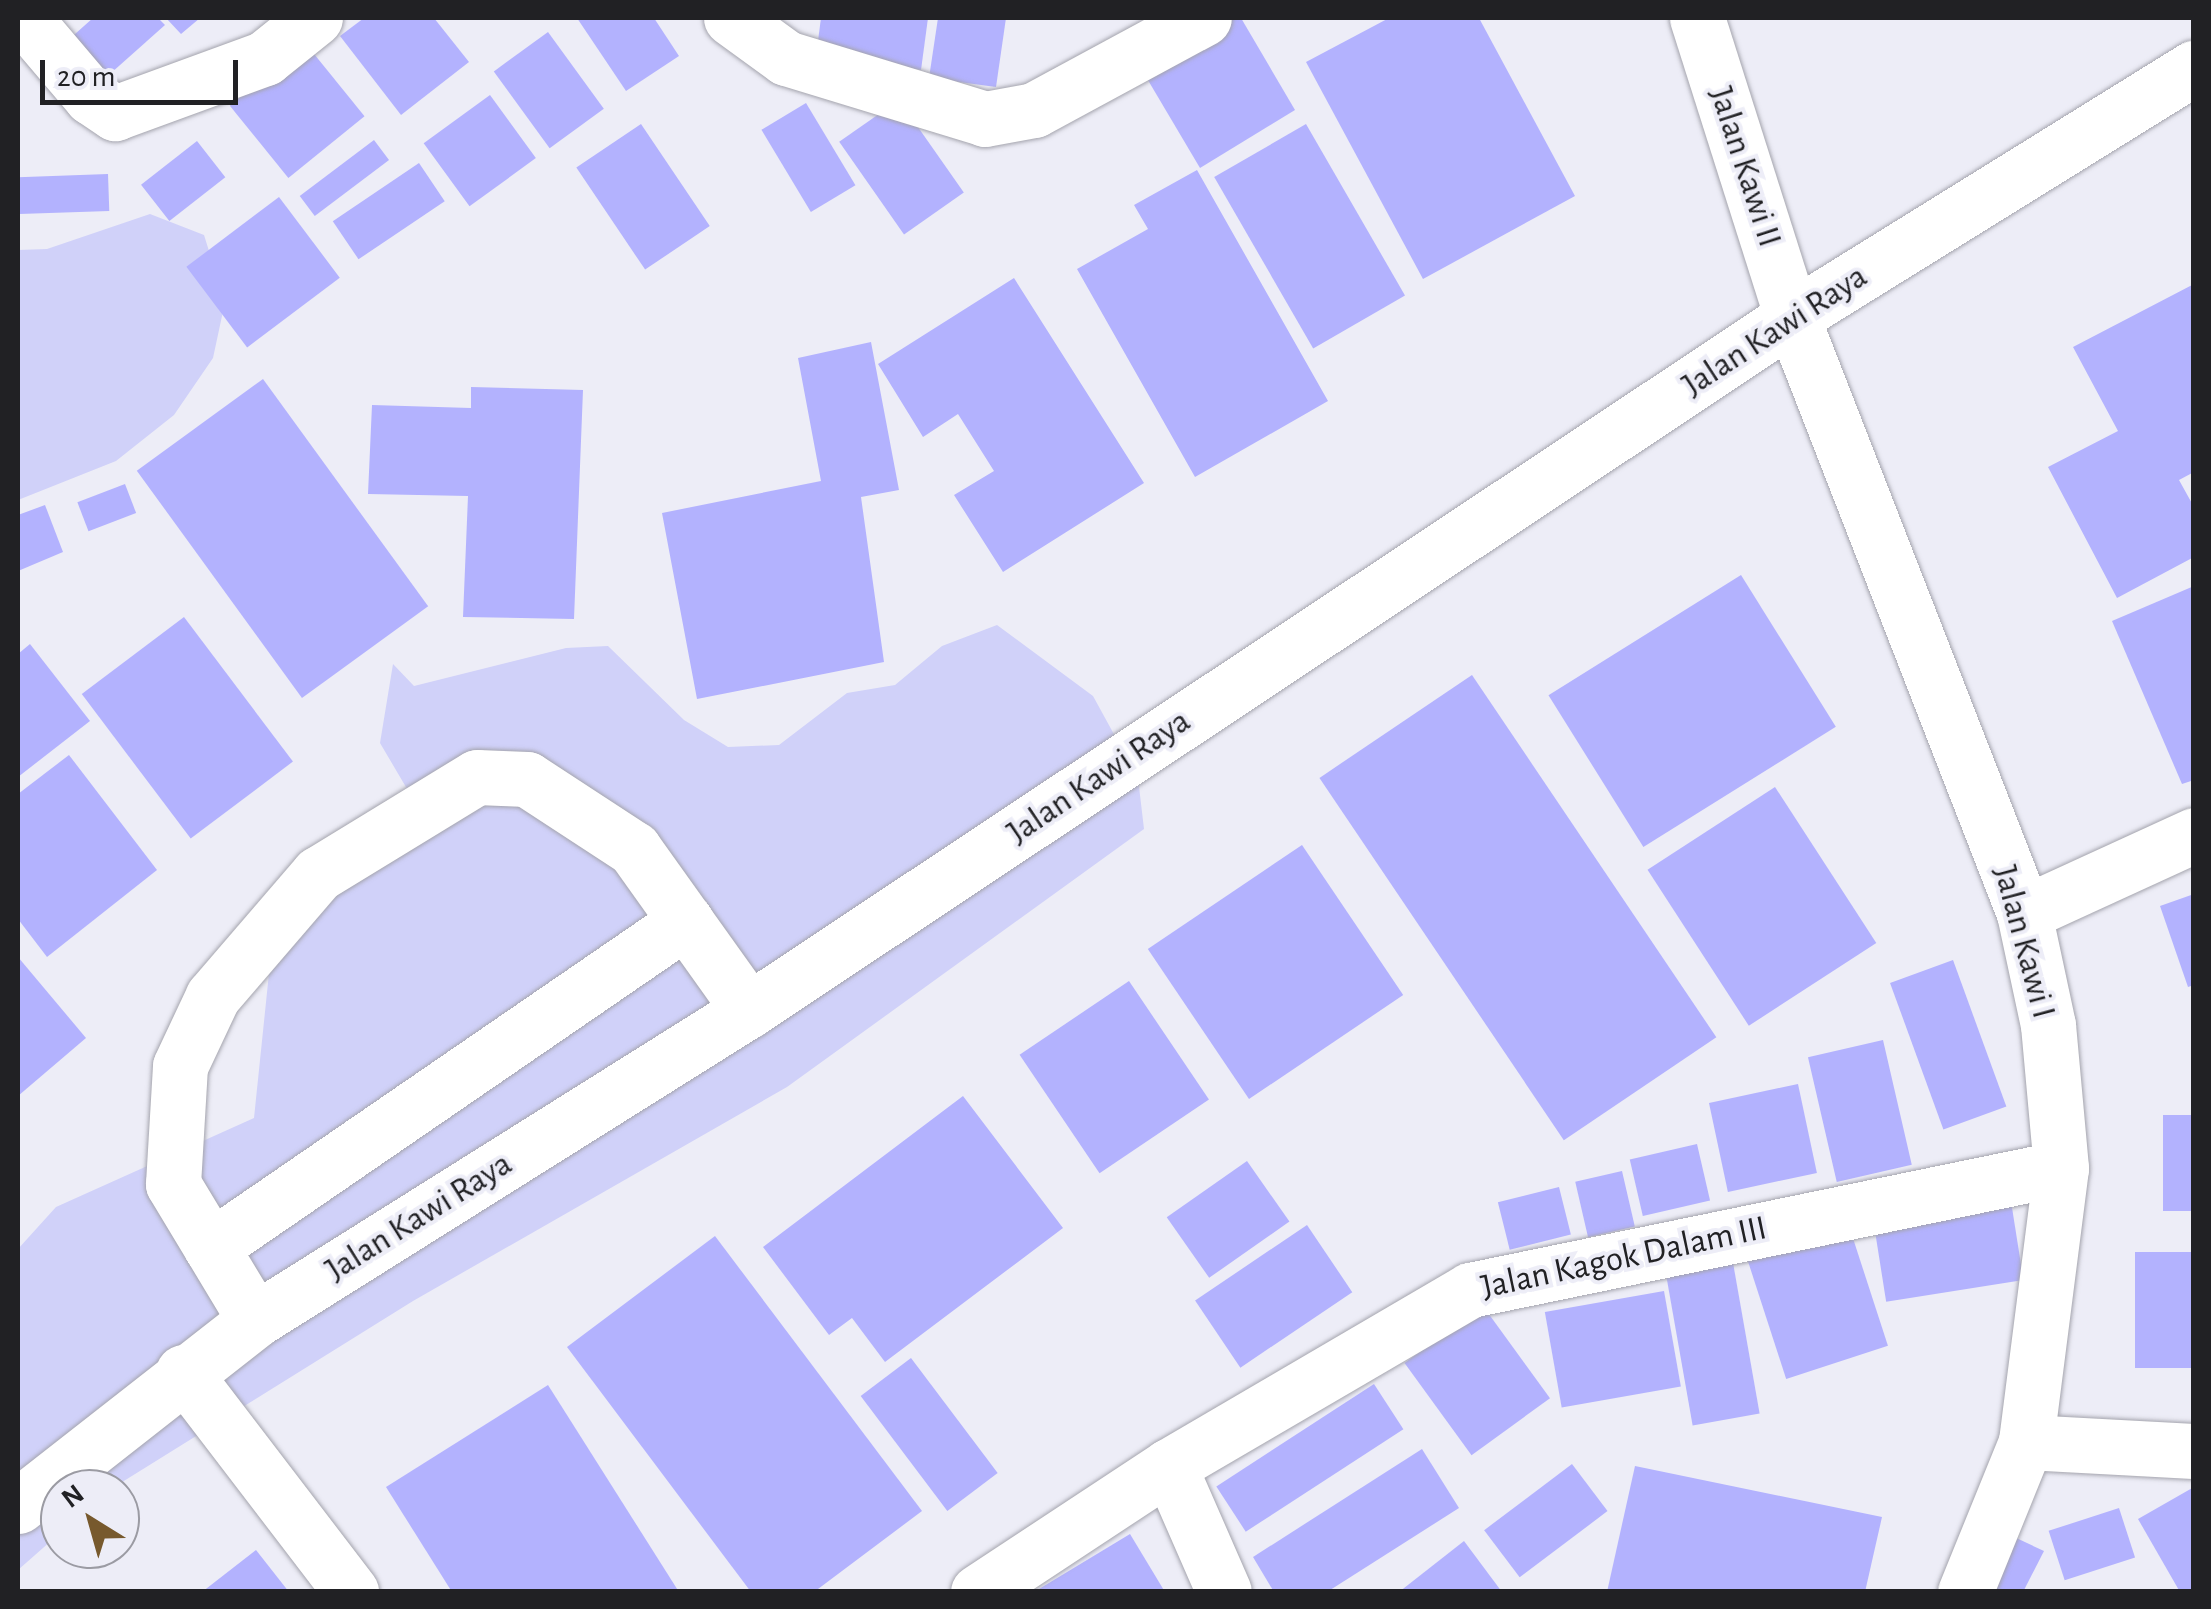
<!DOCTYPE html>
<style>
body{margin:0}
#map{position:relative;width:2211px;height:1609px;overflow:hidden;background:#ededf7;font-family:"Alegreya Sans",sans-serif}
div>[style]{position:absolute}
.green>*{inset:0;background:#d0d1f9}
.building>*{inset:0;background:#b3b2fe;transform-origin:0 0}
.roads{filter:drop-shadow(0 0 2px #a4a4ad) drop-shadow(0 0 2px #a4a4ad)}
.minor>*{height:55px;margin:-27.5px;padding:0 27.5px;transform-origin:27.5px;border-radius:27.5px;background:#fff}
.major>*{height:55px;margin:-27.5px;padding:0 27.5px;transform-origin:27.5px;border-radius:27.5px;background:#fff}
span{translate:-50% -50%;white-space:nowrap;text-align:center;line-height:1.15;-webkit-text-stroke:8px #ededf7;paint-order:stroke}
.street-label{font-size:35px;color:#212124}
.frame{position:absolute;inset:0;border:20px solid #212124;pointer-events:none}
.north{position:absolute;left:40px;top:1469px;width:100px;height:100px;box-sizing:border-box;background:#ededf7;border:2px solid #9b9ba3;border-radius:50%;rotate:323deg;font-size:28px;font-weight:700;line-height:40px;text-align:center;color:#212124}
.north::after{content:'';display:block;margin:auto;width:35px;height:45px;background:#77592d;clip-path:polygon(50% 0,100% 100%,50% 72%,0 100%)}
.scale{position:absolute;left:40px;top:60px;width:198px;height:45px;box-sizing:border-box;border:5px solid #212124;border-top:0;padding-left:12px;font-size:30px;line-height:35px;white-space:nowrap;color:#212124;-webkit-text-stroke:8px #ededf7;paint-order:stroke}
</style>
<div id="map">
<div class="green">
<i style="clip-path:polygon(150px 214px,204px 235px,225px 302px,213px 358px,174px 415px,116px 461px,18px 500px,18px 250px,47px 249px)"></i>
<i style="clip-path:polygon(997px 625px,1093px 696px,1138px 778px,1144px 829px,787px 1087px,413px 1301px,111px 1489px,60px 1489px,60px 1533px,18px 1570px,18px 1249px,56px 1207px,254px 1118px,271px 954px,389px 850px,413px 799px,380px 743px,393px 664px,414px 686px,566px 648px,608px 646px,684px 720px,728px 747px,779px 745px,847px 693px,895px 685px,942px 646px)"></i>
</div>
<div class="building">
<i style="clip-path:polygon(93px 18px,158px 18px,165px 25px,92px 90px,57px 50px)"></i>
<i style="clip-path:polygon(166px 18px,200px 18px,181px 34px)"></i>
<i style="clip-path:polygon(364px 18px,434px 18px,469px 62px,401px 115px,340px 36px)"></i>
<i style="clip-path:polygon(577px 18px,654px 18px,679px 56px,626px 91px)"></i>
<i style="clip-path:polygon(821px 18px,928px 18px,921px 70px,816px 56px)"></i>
<i style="clip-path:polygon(938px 18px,1006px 18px,996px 87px,929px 78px)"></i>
<i style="clip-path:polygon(1215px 18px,1241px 18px,1295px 110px,1200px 168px,1139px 65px)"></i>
<i style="clip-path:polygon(1389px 18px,1479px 18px,1575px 196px,1423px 279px,1306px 62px)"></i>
<i style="left:548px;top:32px;width:95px;height:67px;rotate:54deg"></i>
<i style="left:306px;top:44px;width:93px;height:98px;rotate:51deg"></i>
<i style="left:490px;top:95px;width:78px;height:82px;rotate:54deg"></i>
<i style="left:899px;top:100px;width:113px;height:73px;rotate:55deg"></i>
<i style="left:806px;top:103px;width:96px;height:52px;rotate:59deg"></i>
<i style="left:641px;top:124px;width:123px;height:78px;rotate:56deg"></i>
<i style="left:1306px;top:124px;width:198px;height:106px;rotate:60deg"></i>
<i style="left:374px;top:140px;width:25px;height:93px;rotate:53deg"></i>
<i style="left:197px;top:141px;width:46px;height:71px;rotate:52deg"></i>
<i style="left:419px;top:163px;width:46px;height:104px;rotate:56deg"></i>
<i style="clip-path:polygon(1197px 170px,1328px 401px,1195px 477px,1077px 269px,1148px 229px,1134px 205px)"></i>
<i style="left:108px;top:174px;width:37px;height:90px;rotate:88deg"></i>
<i style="left:279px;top:197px;width:101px;height:116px;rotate:53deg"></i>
<i style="clip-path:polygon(1014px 278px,1144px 483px,1003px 572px,954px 495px,994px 471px,958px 414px,923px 437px,878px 364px)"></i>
<i style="clip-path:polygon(2194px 284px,2194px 472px,2179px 480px,2194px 507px,2194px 557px,2117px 598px,2048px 467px,2118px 431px,2073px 347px)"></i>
<i style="clip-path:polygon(871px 342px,899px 490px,861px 497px,884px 662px,697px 699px,662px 513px,821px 481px,798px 358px)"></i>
<i style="left:263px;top:379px;width:281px;height:156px;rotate:54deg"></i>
<i style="clip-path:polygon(471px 387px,583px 390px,574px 619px,463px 617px,468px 496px,368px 494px,372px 405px,471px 408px)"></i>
<i style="left:125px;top:484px;width:31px;height:51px;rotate:69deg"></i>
<i style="clip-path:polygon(45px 505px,63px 552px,18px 571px,18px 515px)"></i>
<i style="left:1741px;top:575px;width:179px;height:227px;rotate:58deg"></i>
<i style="clip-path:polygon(2194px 586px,2194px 780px,2182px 784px,2112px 621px)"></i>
<i style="left:184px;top:617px;width:181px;height:128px;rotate:53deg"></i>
<i style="clip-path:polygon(30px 644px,90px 721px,18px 777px,18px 654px)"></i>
<i style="left:1472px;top:675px;width:437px;height:184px;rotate:56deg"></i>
<i style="clip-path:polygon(69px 755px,157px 870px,47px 957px,18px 919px,18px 794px)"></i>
<i style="left:1775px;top:787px;width:186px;height:152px;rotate:57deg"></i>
<i style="left:1302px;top:845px;width:181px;height:186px;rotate:56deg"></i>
<i style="clip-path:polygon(2194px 894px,2194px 985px,2188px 987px,2160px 906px)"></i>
<i style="clip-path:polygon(18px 957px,86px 1038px,18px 1096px)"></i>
<i style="left:1953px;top:960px;width:156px;height:67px;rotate:70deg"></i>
<i style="left:1129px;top:981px;width:143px;height:132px;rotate:56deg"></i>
<i style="left:1883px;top:1040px;width:128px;height:77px;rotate:77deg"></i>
<i style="left:1798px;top:1084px;width:91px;height:91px;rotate:78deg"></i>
<i style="clip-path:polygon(963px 1096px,1063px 1228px,885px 1362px,852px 1318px,829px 1335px,763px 1247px)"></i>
<i style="left:2163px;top:1115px;width:31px;height:96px"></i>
<i style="left:1697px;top:1144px;width:58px;height:69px;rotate:77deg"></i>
<i style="left:1247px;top:1161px;width:74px;height:98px;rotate:55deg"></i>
<i style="left:1622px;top:1171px;width:57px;height:48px;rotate:77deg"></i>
<i style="left:1559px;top:1187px;width:49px;height:63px;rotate:76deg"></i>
<i style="left:2010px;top:1195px;width:86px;height:139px;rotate:81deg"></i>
<i style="left:1307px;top:1225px;width:81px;height:135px;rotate:56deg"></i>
<i style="left:1849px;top:1226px;width:126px;height:107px;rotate:72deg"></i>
<i style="clip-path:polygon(715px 1236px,922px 1511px,814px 1592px,751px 1592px,567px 1347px)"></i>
<i style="left:2194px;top:1252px;width:116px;height:59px;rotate:90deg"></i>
<i style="left:1732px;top:1257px;width:159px;height:68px;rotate:80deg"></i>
<i style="left:1664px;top:1291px;width:97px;height:121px;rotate:80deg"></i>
<i style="left:1483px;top:1306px;width:114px;height:97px;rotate:54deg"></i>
<i style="left:911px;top:1358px;width:144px;height:63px;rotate:53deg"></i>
<i style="left:1374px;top:1384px;width:54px;height:188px;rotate:57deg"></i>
<i style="clip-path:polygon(548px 1385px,679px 1592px,452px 1592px,386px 1487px)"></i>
<i style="clip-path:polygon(1422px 1449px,1459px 1508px,1327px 1592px,1274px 1592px,1253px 1557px)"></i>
<i style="left:1572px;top:1464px;width:59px;height:110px;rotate:53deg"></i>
<i style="clip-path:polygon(1635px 1466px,1882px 1517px,1865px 1592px,1607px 1592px)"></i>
<i style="clip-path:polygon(2194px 1487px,2194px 1592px,2180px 1592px,2138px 1519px)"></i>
<i style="left:2119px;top:1508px;width:52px;height:74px;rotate:72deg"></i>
<i style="clip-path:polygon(1130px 1534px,1165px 1592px,1034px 1592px)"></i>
<i style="clip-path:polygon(2012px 1536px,2044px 1551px,2023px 1592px,1984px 1592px)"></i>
<i style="clip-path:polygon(1464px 1541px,1502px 1592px,1399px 1592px)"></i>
<i style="clip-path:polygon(256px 1550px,289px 1592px,202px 1592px)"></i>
</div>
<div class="roads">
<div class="minor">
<i style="left:24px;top:18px;width:104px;rotate:49.7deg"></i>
<i style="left:91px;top:97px;width:29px;rotate:34deg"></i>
<i style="left:115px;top:113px;width:160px;rotate:-20.1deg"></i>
<i style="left:265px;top:58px;width:64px;rotate:-38.7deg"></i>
<i style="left:731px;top:18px;width:68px;rotate:36deg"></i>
<i style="left:786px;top:58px;width:208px;rotate:17deg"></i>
<i style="left:985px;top:119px;width:50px;rotate:-10.4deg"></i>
<i style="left:1034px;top:110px;width:193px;rotate:-28.4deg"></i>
<i style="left:1697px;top:18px;width:314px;rotate:72.4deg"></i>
<i style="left:1792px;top:317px;width:640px;rotate:68.73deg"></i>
<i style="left:2024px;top:913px;width:115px;rotate:77.9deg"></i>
<i style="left:2048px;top:1025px;width:144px;rotate:84.8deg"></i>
<i style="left:2061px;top:1168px;width:276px;rotate:97.3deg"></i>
<i style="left:2026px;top:1442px;width:162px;rotate:112.1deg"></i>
<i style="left:2024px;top:913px;width:187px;rotate:-24.6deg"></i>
<i style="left:211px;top:1247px;width:576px;rotate:-34.46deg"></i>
<i style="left:255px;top:1320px;width:159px;rotate:-121.1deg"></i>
<i style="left:173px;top:1184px;width:118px;rotate:-86.6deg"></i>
<i style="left:180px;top:1066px;width:77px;rotate:-64.8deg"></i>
<i style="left:213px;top:996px;width:161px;rotate:-49.3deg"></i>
<i style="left:318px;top:874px;width:186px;rotate:-31.4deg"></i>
<i style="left:477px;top:777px;width:50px;rotate:2.3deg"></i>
<i style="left:527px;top:779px;width:128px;rotate:33.2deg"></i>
<i style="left:634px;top:849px;width:198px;rotate:54.5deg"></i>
<i style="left:183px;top:1372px;width:277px;rotate:52.6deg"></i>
<i style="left:2026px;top:1442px;width:168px;rotate:3.1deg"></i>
<i style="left:1169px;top:1466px;width:137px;rotate:66.4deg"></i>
<i style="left:978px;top:1592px;width:229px;rotate:-33.4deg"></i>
<i style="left:1169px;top:1466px;width:349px;rotate:-30.3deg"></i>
<i style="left:1470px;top:1290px;width:603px;rotate:-11.66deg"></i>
</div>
<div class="major">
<i style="left:18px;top:1506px;width:301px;rotate:-38.1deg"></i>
<i style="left:255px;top:1320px;width:583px;rotate:-32.11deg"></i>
<i style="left:749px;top:1010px;width:1252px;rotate:-33.6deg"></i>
<i style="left:1792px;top:317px;width:473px;rotate:-31.8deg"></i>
</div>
</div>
<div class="street-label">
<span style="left:1745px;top:167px;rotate:72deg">Jalan Kawi II</span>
<span style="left:1775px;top:331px;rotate:-33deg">Jalan Kawi Raya</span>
<span style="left:1099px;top:777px;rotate:-34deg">Jalan Kawi Raya</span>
<span style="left:2024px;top:942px;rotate:75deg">Jalan Kawi I</span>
<span style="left:419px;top:1217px;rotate:-32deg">Jalan Kawi Raya</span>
<span style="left:1624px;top:1258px;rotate:-12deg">Jalan Kagok Dalam III</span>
</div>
<div class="frame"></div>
<div class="north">N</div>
<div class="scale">20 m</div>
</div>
